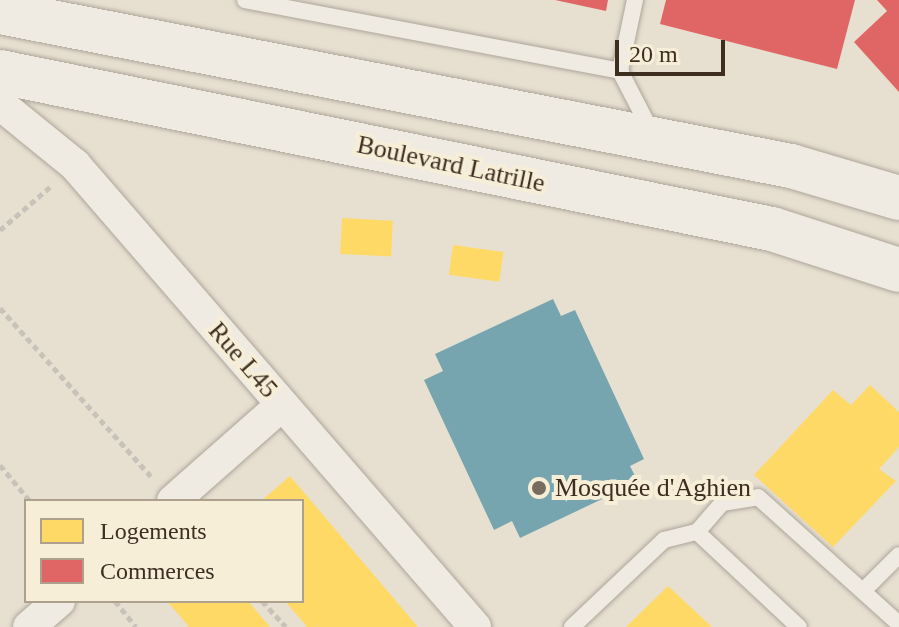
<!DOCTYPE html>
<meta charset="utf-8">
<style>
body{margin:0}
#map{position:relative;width:899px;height:627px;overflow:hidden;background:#e7e0d1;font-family:"Times New Roman",serif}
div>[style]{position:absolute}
.homes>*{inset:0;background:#ffd966;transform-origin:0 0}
.shops>*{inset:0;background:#e06666}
.public>*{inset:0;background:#76a5af}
.path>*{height:5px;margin-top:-2.5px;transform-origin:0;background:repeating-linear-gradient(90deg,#c8c2b9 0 6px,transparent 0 10px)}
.roads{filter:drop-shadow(0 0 2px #ada599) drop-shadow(0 0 2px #ada599)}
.lane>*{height:16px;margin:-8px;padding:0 8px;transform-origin:8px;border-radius:8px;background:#efebe3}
.street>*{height:32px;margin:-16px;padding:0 16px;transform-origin:16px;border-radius:16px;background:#efebe3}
.secondary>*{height:44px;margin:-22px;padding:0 22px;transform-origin:22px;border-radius:22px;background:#efebe3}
.dots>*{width:22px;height:22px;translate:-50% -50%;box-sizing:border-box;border:4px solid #f7eed8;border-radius:50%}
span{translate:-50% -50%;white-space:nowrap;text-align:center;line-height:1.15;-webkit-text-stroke:8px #f7eed8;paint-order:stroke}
.street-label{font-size:26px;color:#3d2e20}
.poi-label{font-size:26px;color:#3d2e20}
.left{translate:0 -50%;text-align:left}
.legend{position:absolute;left:24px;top:499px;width:280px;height:104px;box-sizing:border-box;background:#f7eed8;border:2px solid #ada18e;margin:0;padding:10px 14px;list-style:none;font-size:24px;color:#3d2e20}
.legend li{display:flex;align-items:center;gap:16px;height:40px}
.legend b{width:40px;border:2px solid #ada18e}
.scale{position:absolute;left:615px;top:40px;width:110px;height:36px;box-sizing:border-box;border:4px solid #3d2e20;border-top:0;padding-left:10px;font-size:24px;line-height:28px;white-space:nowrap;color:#3d2e20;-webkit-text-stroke:6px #f7eed8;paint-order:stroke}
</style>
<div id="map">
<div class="homes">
<i style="left:342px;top:218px;width:51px;height:36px;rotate:3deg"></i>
<i style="left:453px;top:245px;width:51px;height:30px;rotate:8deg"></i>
<i style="clip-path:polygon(870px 385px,899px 412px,899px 447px,879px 469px,896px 481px,833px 547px,754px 475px,833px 390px,851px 405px)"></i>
<i style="clip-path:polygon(290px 476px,418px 627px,307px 627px,285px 601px,302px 601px,302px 501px,261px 501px)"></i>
<i style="clip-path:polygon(668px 586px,712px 627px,626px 627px)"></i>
<i style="clip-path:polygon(167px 601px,248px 601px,270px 627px,189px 627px)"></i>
</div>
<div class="shops">
<i style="clip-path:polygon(555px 0,608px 0,606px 11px)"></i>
<i style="clip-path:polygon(666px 0,855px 0,837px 69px,660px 24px)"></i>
<i style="clip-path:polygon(877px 0,899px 0,899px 92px,854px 42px,887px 11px)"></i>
</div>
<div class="public">
<i style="clip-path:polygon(553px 299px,561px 316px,575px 310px,644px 459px,630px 466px,638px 482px,520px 538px,512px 521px,494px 530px,424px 380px,443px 371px,435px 354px)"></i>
</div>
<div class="path">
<i style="left:0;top:230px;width:66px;rotate:-40.7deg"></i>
<i style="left:0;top:308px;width:226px;rotate:48.1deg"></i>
<i style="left:0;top:465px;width:47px;rotate:50.2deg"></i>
<i style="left:115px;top:601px;width:33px;rotate:51deg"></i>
<i style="left:262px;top:601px;width:35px;rotate:47deg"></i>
</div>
<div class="roads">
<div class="lane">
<i style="left:245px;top:0;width:382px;rotate:10.7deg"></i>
<i style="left:620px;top:71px;width:68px;rotate:62.7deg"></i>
<i style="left:620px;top:71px;width:73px;rotate:-78.1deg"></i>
<i style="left:697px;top:532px;width:38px;rotate:-49deg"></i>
<i style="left:722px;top:503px;width:36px;rotate:-9deg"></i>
<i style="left:758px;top:497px;width:190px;rotate:42deg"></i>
<i style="left:864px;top:590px;width:49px;rotate:-45deg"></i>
<i style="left:572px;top:627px;width:127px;rotate:-43.4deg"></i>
<i style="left:664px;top:540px;width:34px;rotate:-14deg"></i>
<i style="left:697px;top:532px;width:139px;rotate:43deg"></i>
</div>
<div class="street">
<i style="left:0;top:104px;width:97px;rotate:39.1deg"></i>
<i style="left:75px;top:165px;width:611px;rotate:49.11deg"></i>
<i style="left:173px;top:501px;width:145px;rotate:-41.4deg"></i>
<i style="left:29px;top:627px;width:40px;rotate:-41deg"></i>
</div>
<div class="secondary">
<i style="left:0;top:12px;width:806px;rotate:11.02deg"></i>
<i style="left:791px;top:166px;width:113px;rotate:16.5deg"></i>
<i style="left:0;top:72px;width:788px;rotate:11.5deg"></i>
<i style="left:772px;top:229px;width:133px;rotate:17.9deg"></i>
</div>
</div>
<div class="dots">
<i style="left:539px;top:488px;background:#786c5e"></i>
</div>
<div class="street-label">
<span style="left:451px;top:164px;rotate:12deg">Boulevard Latrille</span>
<span style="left:243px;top:360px;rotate:49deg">Rue L45</span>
</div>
<div class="poi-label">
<span class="left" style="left:555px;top:488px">Mosquée d'Aghien</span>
</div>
<ul class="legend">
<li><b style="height:22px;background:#ffd966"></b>Logements</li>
<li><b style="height:22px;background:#e06666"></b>Commerces</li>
</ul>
<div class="scale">20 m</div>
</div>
